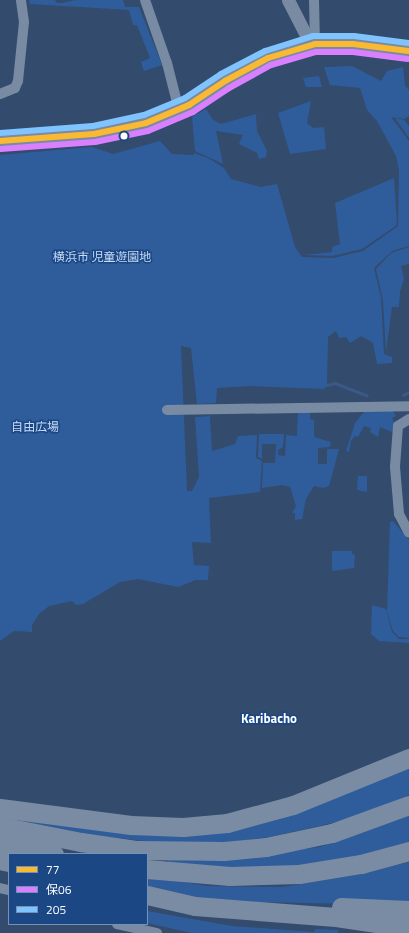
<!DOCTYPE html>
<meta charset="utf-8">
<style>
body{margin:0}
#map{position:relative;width:409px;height:933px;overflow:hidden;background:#334b6d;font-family:"Titillium Web","Noto Sans JP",sans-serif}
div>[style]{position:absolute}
.green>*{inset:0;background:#2f5d9b}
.stream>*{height:2.5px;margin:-1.25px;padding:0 1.25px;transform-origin:1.25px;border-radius:1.25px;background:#395a86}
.minor>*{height:10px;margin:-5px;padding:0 5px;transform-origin:5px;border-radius:5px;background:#798ba3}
.tertiary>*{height:13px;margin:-6.5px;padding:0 6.5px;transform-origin:6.5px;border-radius:6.5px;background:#798ba3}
.trunk>*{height:17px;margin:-8.5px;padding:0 8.5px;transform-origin:8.5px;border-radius:8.5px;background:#7a8aa2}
.motorway>*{height:19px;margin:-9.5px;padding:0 9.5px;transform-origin:9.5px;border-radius:9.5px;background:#7a8ca3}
.bus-1>*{height:6px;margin:-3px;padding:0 3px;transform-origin:3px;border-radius:3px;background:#fab933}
.bus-2>*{height:6px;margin:-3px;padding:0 3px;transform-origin:3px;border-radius:3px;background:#d880ff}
.bus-3>*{height:6px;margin:-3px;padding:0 3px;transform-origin:3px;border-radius:3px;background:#80c4ff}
.dots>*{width:11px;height:11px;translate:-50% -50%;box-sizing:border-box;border:2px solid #1b4785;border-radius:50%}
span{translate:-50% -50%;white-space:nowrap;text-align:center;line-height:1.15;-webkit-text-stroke:3px #1b4785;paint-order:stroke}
.park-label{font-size:12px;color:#c6dcf8}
.neighbourhood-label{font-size:13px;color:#fff;font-weight:700}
.legend{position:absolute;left:8px;top:853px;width:140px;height:72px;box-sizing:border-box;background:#1b4785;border:1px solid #7691b6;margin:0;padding:5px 7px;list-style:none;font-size:12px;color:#fff}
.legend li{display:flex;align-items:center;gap:8px;height:20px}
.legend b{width:20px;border:1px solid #7691b6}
</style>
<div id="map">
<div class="green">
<i style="clip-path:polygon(29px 0,55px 0,57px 3px,62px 3px,76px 0,123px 0,125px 7px,139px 7px,162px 65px,144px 71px,141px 62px,150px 58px,137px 25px,133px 25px,129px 10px,30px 4px)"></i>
<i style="clip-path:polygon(352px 66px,381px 81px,387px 71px,403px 67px,405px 86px,409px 90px,409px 116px,404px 119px,391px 117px,409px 141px,409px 246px,392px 251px,374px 268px,381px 298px,384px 354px,392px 357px,392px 363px,377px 364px,373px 343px,361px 336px,350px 343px,346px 337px,339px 338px,336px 331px,328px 337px,327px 385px,324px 389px,250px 386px,217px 388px,216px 403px,197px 404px,191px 348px,181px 346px,187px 491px,192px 491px,199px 477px,195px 417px,210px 416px,212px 451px,235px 444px,238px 436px,257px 435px,256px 458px,262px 461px,260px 492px,209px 498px,211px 543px,192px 542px,194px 565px,209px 566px,208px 580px,196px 580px,178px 587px,138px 579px,120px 582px,83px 604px,76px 605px,72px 601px,49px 606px,39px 614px,32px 625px,32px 632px,14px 631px,0 641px,0 155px,92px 147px,113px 154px,160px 141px,172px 154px,194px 155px,194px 153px,208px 158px,224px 168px,231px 179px,261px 187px,277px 184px,295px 247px,302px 257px,333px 258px,363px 251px,398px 226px,399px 170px,396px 156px,377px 121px,367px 110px,360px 88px,330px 85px,324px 67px)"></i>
<i style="clip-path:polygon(319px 76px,322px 87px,306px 87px,303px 78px)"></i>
<i style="clip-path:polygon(311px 101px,307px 123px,313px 128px,324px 127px,326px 149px,290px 154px,278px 113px)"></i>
<i style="clip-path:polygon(206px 109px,213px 120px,221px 124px,256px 114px,257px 131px,267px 151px,266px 157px,259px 159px,257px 153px,239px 144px,243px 135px,216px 131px,223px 164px,195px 151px,192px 117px)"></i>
<i style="clip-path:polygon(395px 118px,404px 120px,409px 126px,409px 138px)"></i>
<i style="clip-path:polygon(394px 178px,397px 225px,362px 249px,332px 256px,304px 255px,332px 252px,332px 247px,340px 244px,335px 203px)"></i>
<i style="clip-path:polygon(409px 247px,409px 264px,401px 266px,404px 279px,400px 292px,399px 307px,392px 307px,386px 352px,383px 301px,376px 269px,391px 253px)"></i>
<i style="clip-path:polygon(372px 408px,392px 409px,396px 416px,392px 418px,395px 425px,392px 432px,380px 427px,378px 437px,370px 432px,371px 428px,364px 426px,358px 437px,355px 436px,351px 441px,349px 452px,346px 451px,355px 423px,363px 413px)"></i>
<i style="clip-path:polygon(298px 410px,310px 410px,310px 419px,314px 420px,314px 437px,331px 442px,330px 447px,318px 448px,318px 464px,327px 464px,327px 449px,339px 449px,329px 486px,323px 488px,314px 486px,306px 499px,302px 519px,295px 520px,295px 513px,292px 513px,296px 506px,290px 487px,282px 485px,262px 488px,263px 463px,275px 463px,276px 444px,262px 444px,262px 459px,258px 457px,259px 434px,284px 434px,283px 447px,278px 450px,278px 455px,285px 456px,286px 435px,297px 436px)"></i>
<i style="clip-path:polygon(358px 476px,367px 476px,367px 492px,357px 490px)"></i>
<i style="clip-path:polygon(393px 521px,409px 540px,409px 638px,399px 637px,393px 631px,387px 612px,390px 522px)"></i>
<i style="clip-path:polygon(332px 551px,352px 551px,352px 554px,355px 555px,354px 568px,332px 571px)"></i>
<i style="clip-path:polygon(372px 605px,386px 609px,392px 632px,399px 639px,409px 639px,409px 643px,379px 641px,371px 634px)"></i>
<i style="clip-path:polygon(409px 766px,409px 795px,350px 819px,270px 837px,208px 845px,162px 843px,99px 836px,0 817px,161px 834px,243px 829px,307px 810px)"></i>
<i style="clip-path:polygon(409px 812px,409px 844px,372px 855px,299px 867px,231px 868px,168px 864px,168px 860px,201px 861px,320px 847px)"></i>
<i style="clip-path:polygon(409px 862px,409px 905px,256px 902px,197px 898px,147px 889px,147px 876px,207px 886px,283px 887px,362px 874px)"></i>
<i style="clip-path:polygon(147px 911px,232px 926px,314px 932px,315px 929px,338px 930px,338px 933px,192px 933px,147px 923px)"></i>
</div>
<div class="stream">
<i style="left:327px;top:385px;width:8px;rotate:-14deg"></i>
<i style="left:335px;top:383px;width:34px;rotate:21deg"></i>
<i style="left:403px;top:395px;width:7px;rotate:-27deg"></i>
</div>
<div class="minor">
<i style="left:145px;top:0;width:67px;rotate:70.8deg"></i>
<i style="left:167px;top:63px;width:49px;rotate:75.7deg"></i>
<i style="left:314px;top:0;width:44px;rotate:88.7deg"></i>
<i style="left:0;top:94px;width:16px;rotate:-22deg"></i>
<i style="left:15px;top:88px;width:8px;rotate:-67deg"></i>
<i style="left:18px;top:81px;width:59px;rotate:-84.2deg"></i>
<i style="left:24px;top:22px;width:22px;rotate:-98deg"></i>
<i style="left:167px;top:410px;width:242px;rotate:-0.9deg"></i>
<i style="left:409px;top:419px;width:13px;rotate:148deg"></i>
<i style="left:398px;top:426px;width:41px;rotate:94.2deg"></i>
<i style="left:395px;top:467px;width:47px;rotate:85.1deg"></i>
<i style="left:399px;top:514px;width:21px;rotate:62deg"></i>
<i style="left:0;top:888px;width:9px;rotate:13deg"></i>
<i style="left:117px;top:924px;width:41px;rotate:12.7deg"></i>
</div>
<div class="tertiary">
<i style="left:288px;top:0;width:51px;rotate:62.9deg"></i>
</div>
<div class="trunk">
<i style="left:0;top:141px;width:94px;rotate:-4.3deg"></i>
<i style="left:94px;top:134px;width:53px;rotate:-11.9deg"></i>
<i style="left:146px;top:123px;width:47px;rotate:-22.7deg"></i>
<i style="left:189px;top:105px;width:43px;rotate:-33.7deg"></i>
<i style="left:225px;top:81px;width:49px;rotate:-28.1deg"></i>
<i style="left:268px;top:58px;width:49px;rotate:-16.6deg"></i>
<i style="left:315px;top:44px;width:38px"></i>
<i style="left:353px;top:44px;width:56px;rotate:7.1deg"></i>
</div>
<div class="motorway">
<i style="left:0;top:808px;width:132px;rotate:7.4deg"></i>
<i style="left:131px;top:825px;width:52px;rotate:2.2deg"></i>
<i style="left:183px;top:827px;width:44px;rotate:-5.2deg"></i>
<i style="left:227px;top:823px;width:68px;rotate:-15.3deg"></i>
<i style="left:293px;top:805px;width:125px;rotate:-22.1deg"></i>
<i style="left:0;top:826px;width:83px;rotate:11.2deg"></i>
<i style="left:81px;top:842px;width:57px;rotate:8.1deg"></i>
<i style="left:137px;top:850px;width:87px;rotate:0.7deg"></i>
<i style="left:224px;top:851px;width:42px;rotate:-5.4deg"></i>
<i style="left:266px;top:847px;width:67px;rotate:-12deg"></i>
<i style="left:332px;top:833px;width:82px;rotate:-20deg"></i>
<i style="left:0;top:843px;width:55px;rotate:11.5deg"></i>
<i style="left:0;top:860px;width:9px;rotate:13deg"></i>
<i style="left:147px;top:869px;width:83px;rotate:4.8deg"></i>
<i style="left:230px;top:876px;width:69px;rotate:-1.7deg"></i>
<i style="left:299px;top:874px;width:63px;rotate:-9.2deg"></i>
<i style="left:361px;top:864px;width:50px;rotate:-15.2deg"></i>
<i style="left:147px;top:895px;width:49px;rotate:12.9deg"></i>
<i style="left:195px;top:906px;width:141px;rotate:4.5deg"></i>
<i style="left:336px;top:917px;width:74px;rotate:8.6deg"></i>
<i style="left:341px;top:907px;width:68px;rotate:2.5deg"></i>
</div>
<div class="bus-1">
<i style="left:0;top:141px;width:94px;rotate:-4.3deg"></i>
<i style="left:94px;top:134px;width:53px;rotate:-11.9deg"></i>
<i style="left:146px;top:123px;width:47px;rotate:-22.7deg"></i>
<i style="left:189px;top:105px;width:43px;rotate:-33.7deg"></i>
<i style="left:225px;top:81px;width:49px;rotate:-28.1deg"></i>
<i style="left:268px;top:58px;width:49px;rotate:-16.6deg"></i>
<i style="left:315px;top:44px;width:38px"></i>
<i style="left:353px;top:44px;width:56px;rotate:7.1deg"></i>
</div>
<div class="bus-2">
<i style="left:1px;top:149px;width:94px;rotate:-4.3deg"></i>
<i style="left:95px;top:142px;width:54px;rotate:-11.7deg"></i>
<i style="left:148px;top:131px;width:49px;rotate:-22.9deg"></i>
<i style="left:193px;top:112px;width:43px;rotate:-33.7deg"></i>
<i style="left:229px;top:88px;width:48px;rotate:-28.7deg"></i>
<i style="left:271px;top:65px;width:47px;rotate:-16.1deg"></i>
<i style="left:316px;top:52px;width:37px"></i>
<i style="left:353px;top:52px;width:55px;rotate:7.3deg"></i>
</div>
<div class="bus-3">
<i style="left:0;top:133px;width:93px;rotate:-4.3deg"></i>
<i style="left:93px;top:126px;width:52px;rotate:-12.2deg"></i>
<i style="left:144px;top:115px;width:44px;rotate:-22.5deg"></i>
<i style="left:185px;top:98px;width:43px;rotate:-33.7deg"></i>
<i style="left:221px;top:74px;width:50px;rotate:-27.6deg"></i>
<i style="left:265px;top:51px;width:50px;rotate:-17.4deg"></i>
<i style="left:313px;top:36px;width:41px"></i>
<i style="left:354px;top:36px;width:55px;rotate:7.3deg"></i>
</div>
<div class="dots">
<i style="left:124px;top:136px;background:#fff"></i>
</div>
<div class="park-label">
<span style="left:102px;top:257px">横浜市 児童遊園地</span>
<span style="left:35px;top:427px">自由広場</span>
</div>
<div class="neighbourhood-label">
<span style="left:269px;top:718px">Karibacho</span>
</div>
<ul class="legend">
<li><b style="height:5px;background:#fab933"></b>77</li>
<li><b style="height:5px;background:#d880ff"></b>保06</li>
<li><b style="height:5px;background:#80c4ff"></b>205</li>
</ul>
</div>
